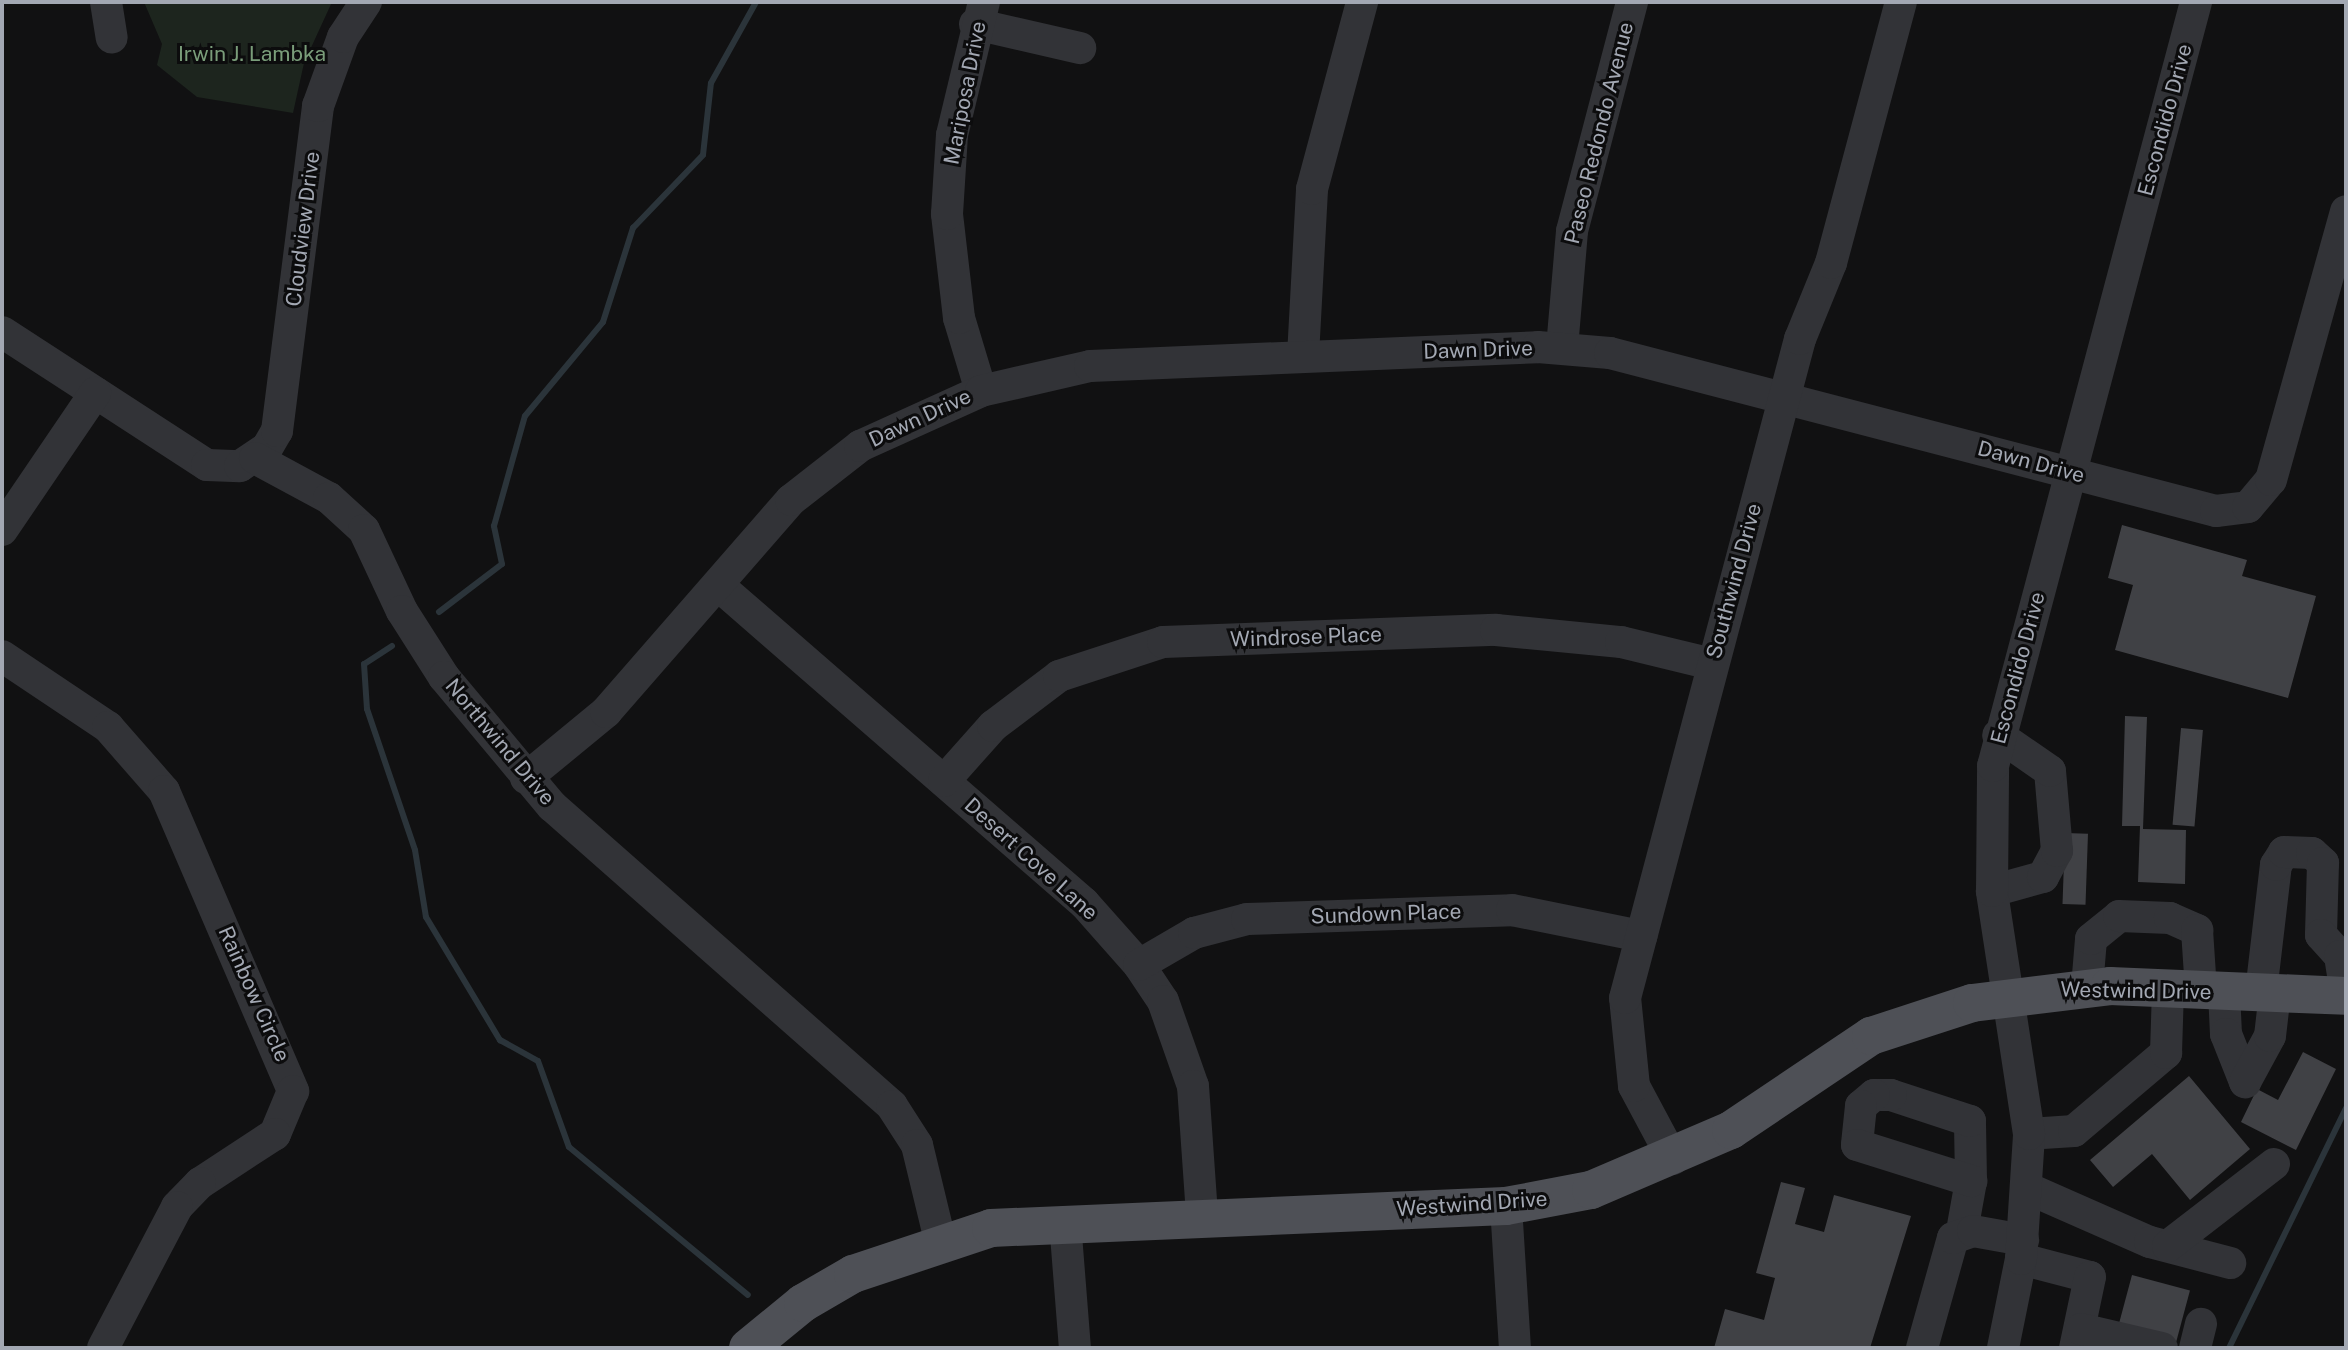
<!DOCTYPE html>
<style>
body{margin:0}
#map{position:relative;width:2348px;height:1350px;overflow:hidden;background:#111112;font-family:"Public Sans",sans-serif}
div>[style]{position:absolute}
.green>*{inset:0;background:#1d251e}
.stream>*{height:6px;margin:-3px;padding:0 3px;transform-origin:3px;border-radius:3px;background:#2b343a}
.building>*{inset:0;background:#404145;transform-origin:0 0}
.minor>*{height:32px;margin:-16px;padding:0 16px;transform-origin:16px;border-radius:16px;background:#323337}
.major>*{height:38px;margin:-19px;padding:0 19px;transform-origin:19px;border-radius:19px;background:#4e5056}
span{translate:-50% -50%;white-space:nowrap;text-align:center;line-height:1.15;-webkit-text-stroke:6px #0c0c0d;paint-order:stroke}
.park-label{font-size:21px;color:#7a9d7a}
.street-label{font-size:21px;color:#a3a8b3}
.frame{position:absolute;inset:0;border:4px solid #a3a8b3;pointer-events:none}
</style>
<div id="map">
<div class="green">
<i style="clip-path:polygon(144px 2px,332px 2px,304px 63px,293px 113px,197px 97px,157px 65px,162px 44px)"></i>
</div>
<div class="stream">
<i style="left:439px;top:612px;width:79px;rotate:-37.3deg"></i>
<i style="left:502px;top:564px;width:39px;rotate:-102deg"></i>
<i style="left:494px;top:526px;width:114px;rotate:-74.3deg"></i>
<i style="left:525px;top:416px;width:122px;rotate:-50.3deg"></i>
<i style="left:603px;top:322px;width:99px;rotate:-72.3deg"></i>
<i style="left:633px;top:228px;width:101px;rotate:-46.2deg"></i>
<i style="left:703px;top:155px;width:72px;rotate:-83.7deg"></i>
<i style="left:711px;top:83px;width:93px;rotate:-60.9deg"></i>
<i style="left:392px;top:646px;width:33px;rotate:147deg"></i>
<i style="left:364px;top:664px;width:45px;rotate:86.2deg"></i>
<i style="left:367px;top:709px;width:149px;rotate:71.2deg"></i>
<i style="left:415px;top:850px;width:68px;rotate:80.7deg"></i>
<i style="left:426px;top:917px;width:144px;rotate:59deg"></i>
<i style="left:500px;top:1040px;width:43px;rotate:28.9deg"></i>
<i style="left:538px;top:1061px;width:91px;rotate:70.2deg"></i>
<i style="left:569px;top:1147px;width:232px;rotate:39.6deg"></i>
<i style="left:2229px;top:1348px;width:267px;rotate:-64deg"></i>
</div>
<div class="building">
<i style="clip-path:polygon(2122px 525px,2247px 560px,2242px 576px,2316px 596px,2288px 698px,2115px 650px,2133px 585px,2108px 578px)"></i>
<i style="clip-path:polygon(2125px 716px,2147px 717px,2143px 829px,2186px 830px,2185px 884px,2138px 882px,2140px 826px,2122px 826px)"></i>
<i style="left:2181px;top:728px;width:22px;height:97px;rotate:5deg"></i>
<i style="left:2065px;top:833px;width:23px;height:71px;rotate:2deg"></i>
<i style="clip-path:polygon(2303px 1052px,2336px 1069px,2296px 1150px,2241px 1122px,2257px 1089px,2278px 1100px)"></i>
<i style="clip-path:polygon(2189px 1076px,2250px 1149px,2190px 1200px,2152px 1154px,2113px 1187px,2090px 1160px)"></i>
<i style="clip-path:polygon(1781px 1182px,1805px 1188px,1795px 1224px,1824px 1232px,1834px 1195px,1911px 1216px,1870px 1348px,1714px 1348px,1725px 1309px,1764px 1320px,1775px 1278px,1756px 1273px)"></i>
<i style="left:2132px;top:1275px;width:60px;height:59px;rotate:15deg"></i>
</div>
<div class="minor">
<i style="left:106px;top:2px;width:36px;rotate:81deg"></i>
<i style="left:975px;top:24px;width:108px;rotate:12.9deg"></i>
<i style="left:2px;top:332px;width:244px;rotate:33deg"></i>
<i style="left:207px;top:465px;width:33px;rotate:2deg"></i>
<i style="left:240px;top:466px;width:32px;rotate:-34deg"></i>
<i style="left:267px;top:448px;width:20px;rotate:-60deg"></i>
<i style="left:277px;top:431px;width:328px;rotate:-82.8deg"></i>
<i style="left:318px;top:106px;width:73px;rotate:-70.1deg"></i>
<i style="left:343px;top:37px;width:42px;rotate:-56.7deg"></i>
<i style="left:1562px;top:348px;width:117px;rotate:-85.1deg"></i>
<i style="left:1572px;top:231px;width:237px;rotate:-75.3deg"></i>
<i style="left:1303px;top:356px;width:167px;rotate:-86.9deg"></i>
<i style="left:1312px;top:189px;width:194px;rotate:-75deg"></i>
<i style="left:981px;top:391px;width:76px;rotate:-106.8deg"></i>
<i style="left:959px;top:318px;width:105px;rotate:-96.6deg"></i>
<i style="left:947px;top:214px;width:79px;rotate:-86.4deg"></i>
<i style="left:952px;top:135px;width:137px;rotate:-76.5deg"></i>
<i style="left:255px;top:458px;width:84px;rotate:28.4deg"></i>
<i style="left:329px;top:498px;width:47px;rotate:42.4deg"></i>
<i style="left:364px;top:530px;width:89px;rotate:64.9deg"></i>
<i style="left:402px;top:611px;width:78px;rotate:57.5deg"></i>
<i style="left:444px;top:677px;width:168px;rotate:50.1deg"></i>
<i style="left:552px;top:806px;width:453px;rotate:41.4deg"></i>
<i style="left:892px;top:1106px;width:46px;rotate:57.3deg"></i>
<i style="left:917px;top:1145px;width:98px;rotate:76.4deg"></i>
<i style="left:2px;top:530px;width:166px;rotate:-55.8deg"></i>
<i style="left:718px;top:585px;width:485px;rotate:41deg"></i>
<i style="left:1084px;top:903px;width:83px;rotate:48.4deg"></i>
<i style="left:1139px;top:965px;width:43px;rotate:56.3deg"></i>
<i style="left:1163px;top:1001px;width:90px;rotate:70.6deg"></i>
<i style="left:1193px;top:1086px;width:130px;rotate:86deg"></i>
<i style="left:2px;top:656px;width:128px;rotate:33.8deg"></i>
<i style="left:108px;top:727px;width:85px;rotate:48.8deg"></i>
<i style="left:164px;top:791px;width:327px;rotate:66.7deg"></i>
<i style="left:293px;top:1091px;width:47px;rotate:112.7deg"></i>
<i style="left:275px;top:1134px;width:90px;rotate:146.8deg"></i>
<i style="left:200px;top:1183px;width:33px;rotate:134deg"></i>
<i style="left:177px;top:1207px;width:159px;rotate:117.7deg"></i>
<i style="left:526px;top:778px;width:104px;rotate:-39.5deg"></i>
<i style="left:606px;top:712px;width:281px;rotate:-48.9deg"></i>
<i style="left:791px;top:500px;width:88px;rotate:-38deg"></i>
<i style="left:860px;top:446px;width:133px;rotate:-24.4deg"></i>
<i style="left:981px;top:391px;width:112px;rotate:-12.9deg"></i>
<i style="left:1090px;top:366px;width:448px;rotate:-2.4deg"></i>
<i style="left:1538px;top:347px;width:72px;rotate:4.8deg"></i>
<i style="left:1610px;top:353px;width:626px;rotate:14.61deg"></i>
<i style="left:2216px;top:511px;width:32px;rotate:-7deg"></i>
<i style="left:2248px;top:507px;width:35px;rotate:-50deg"></i>
<i style="left:2271px;top:480px;width:279px;rotate:-74.4deg"></i>
<i style="left:944px;top:781px;width:74px;rotate:-48.3deg"></i>
<i style="left:993px;top:726px;width:83px;rotate:-37.1deg"></i>
<i style="left:1059px;top:676px;width:109px;rotate:-18.1deg"></i>
<i style="left:1163px;top:642px;width:333px;rotate:-2.1deg"></i>
<i style="left:1496px;top:630px;width:126px;rotate:5.5deg"></i>
<i style="left:1621px;top:642px;width:94px;rotate:13.6deg"></i>
<i style="left:1992px;top:891px;width:53px;rotate:-15.4deg"></i>
<i style="left:2043px;top:877px;width:30px;rotate:-62deg"></i>
<i style="left:2057px;top:851px;width:80px;rotate:-95deg"></i>
<i style="left:2050px;top:771px;width:63px;rotate:-145.3deg"></i>
<i style="left:1139px;top:965px;width:64px;rotate:-30.2deg"></i>
<i style="left:1194px;top:933px;width:55px;rotate:-14.8deg"></i>
<i style="left:1247px;top:919px;width:265px;rotate:-1.9deg"></i>
<i style="left:1512px;top:910px;width:132px;rotate:11.4deg"></i>
<i style="left:2087px;top:987px;width:48px;rotate:-85.2deg"></i>
<i style="left:2091px;top:939px;width:36px;rotate:-39deg"></i>
<i style="left:2119px;top:916px;width:51px;rotate:2.2deg"></i>
<i style="left:2170px;top:918px;width:30px;rotate:24deg"></i>
<i style="left:2197px;top:930px;width:60px;rotate:86.2deg"></i>
<i style="left:2224px;top:992px;width:42px;rotate:87.3deg"></i>
<i style="left:2226px;top:1034px;width:52px;rotate:68.4deg"></i>
<i style="left:2245px;top:1082px;width:52px;rotate:-61.5deg"></i>
<i style="left:2270px;top:1036px;width:43px;rotate:-83.4deg"></i>
<i style="left:2261px;top:992px;width:128px;rotate:-83.3deg"></i>
<i style="left:2276px;top:865px;width:15px;rotate:-58deg"></i>
<i style="left:2284px;top:852px;width:28px;rotate:2deg"></i>
<i style="left:2312px;top:853px;width:15px;rotate:42deg"></i>
<i style="left:2323px;top:863px;width:72px;rotate:91.6deg"></i>
<i style="left:2321px;top:935px;width:28px;rotate:48deg"></i>
<i style="left:2340px;top:956px;width:36px;rotate:81deg"></i>
<i style="left:2029px;top:1134px;width:45px;rotate:-3.8deg"></i>
<i style="left:2074px;top:1131px;width:121px;rotate:-40.3deg"></i>
<i style="left:2166px;top:1053px;width:64px;rotate:-88.2deg"></i>
<i style="left:1673px;top:1159px;width:83px;rotate:-118.1deg"></i>
<i style="left:1634px;top:1086px;width:88px;rotate:-95.8deg"></i>
<i style="left:1625px;top:998px;width:682px;rotate:-75.13deg"></i>
<i style="left:1800px;top:339px;width:82px;rotate:-67.8deg"></i>
<i style="left:1831px;top:263px;width:270px;rotate:-75deg"></i>
<i style="left:2029px;top:1189px;width:132px;rotate:23.7deg"></i>
<i style="left:2150px;top:1242px;width:83px;rotate:14.7deg"></i>
<i style="left:1506px;top:1206px;width:142px;rotate:86.4deg"></i>
<i style="left:1065px;top:1222px;width:126px;rotate:85.5deg"></i>
<i style="left:1962px;top:1231px;width:51px;rotate:-79.8deg"></i>
<i style="left:1971px;top:1181px;width:60px;rotate:-91deg"></i>
<i style="left:1970px;top:1121px;width:83px;rotate:-161.8deg"></i>
<i style="left:1891px;top:1095px;width:17px;rotate:180deg"></i>
<i style="left:1874px;top:1095px;width:17px;rotate:140deg"></i>
<i style="left:1861px;top:1106px;width:39px;rotate:96deg"></i>
<i style="left:1857px;top:1145px;width:120px;rotate:17.5deg"></i>
<i style="left:2168px;top:1246px;width:134px;rotate:-37.7deg"></i>
<i style="left:2021px;top:1259px;width:71px;rotate:14.6deg"></i>
<i style="left:2090px;top:1277px;width:73px;rotate:101.9deg"></i>
<i style="left:2081px;top:1329px;width:83px;rotate:13.2deg"></i>
<i style="left:1922px;top:1348px;width:114px;rotate:-74.3deg"></i>
<i style="left:1953px;top:1238px;width:21px;rotate:-19deg"></i>
<i style="left:1973px;top:1231px;width:51px;rotate:10.2deg"></i>
<i style="left:2003px;top:1348px;width:91px;rotate:-78.6deg"></i>
<i style="left:2021px;top:1259px;width:125px;rotate:-86.3deg"></i>
<i style="left:2029px;top:1134px;width:246px;rotate:-98.7deg"></i>
<i style="left:1992px;top:891px;width:125px;rotate:-89.5deg"></i>
<i style="left:1993px;top:766px;width:791px;rotate:-75.12deg"></i>
<i style="left:2195px;top:1348px;width:25px;rotate:-76deg"></i>
</div>
<div class="major">
<i style="left:748px;top:1348px;width:71px;rotate:-39.3deg"></i>
<i style="left:803px;top:1303px;width:58px;rotate:-30.1deg"></i>
<i style="left:853px;top:1274px;width:145px;rotate:-18.4deg"></i>
<i style="left:991px;top:1228px;width:515px;rotate:-2.45deg"></i>
<i style="left:1506px;top:1206px;width:86px;rotate:-10.7deg"></i>
<i style="left:1591px;top:1190px;width:152px;rotate:-23.2deg"></i>
<i style="left:1731px;top:1130px;width:169px;rotate:-33.9deg"></i>
<i style="left:1871px;top:1036px;width:106px;rotate:-18.1deg"></i>
<i style="left:1972px;top:1003px;width:139px;rotate:-7deg"></i>
<i style="left:2110px;top:986px;width:236px;rotate:2.4deg"></i>
</div>
<div class="park-label">
<span style="left:252px;top:54px">Irwin J. Lambka</span>
</div>
<div class="street-label">
<span style="left:965px;top:93px;rotate:-79deg">Mariposa Drive</span>
<span style="left:2165px;top:120px;rotate:-75deg">Escondido Drive</span>
<span style="left:1599px;top:133px;rotate:-76deg">Paseo Redondo Avenue</span>
<span style="left:303px;top:229px;rotate:-83deg">Cloudview Drive</span>
<span style="left:1478px;top:350px;rotate:-2deg">Dawn Drive</span>
<span style="left:920px;top:418px;rotate:-25deg">Dawn Drive</span>
<span style="left:2031px;top:462px;rotate:15deg">Dawn Drive</span>
<span style="left:1734px;top:581px;rotate:-75deg">Southwind Drive</span>
<span style="left:1306px;top:637px;rotate:-2deg">Windrose Place</span>
<span style="left:2018px;top:668px;rotate:-75deg">Escondido Drive</span>
<span style="left:500px;top:742px;rotate:50deg">Northwind Drive</span>
<span style="left:1031px;top:859px;rotate:42deg">Desert Cove Lane</span>
<span style="left:1386px;top:914px;rotate:-2deg">Sundown Place</span>
<span style="left:2136px;top:991px;rotate:1deg">Westwind Drive</span>
<span style="left:254px;top:994px;rotate:66deg">Rainbow Circle</span>
<span style="left:1472px;top:1204px;rotate:-4deg">Westwind Drive</span>
</div>
<div class="frame"></div>
</div>
